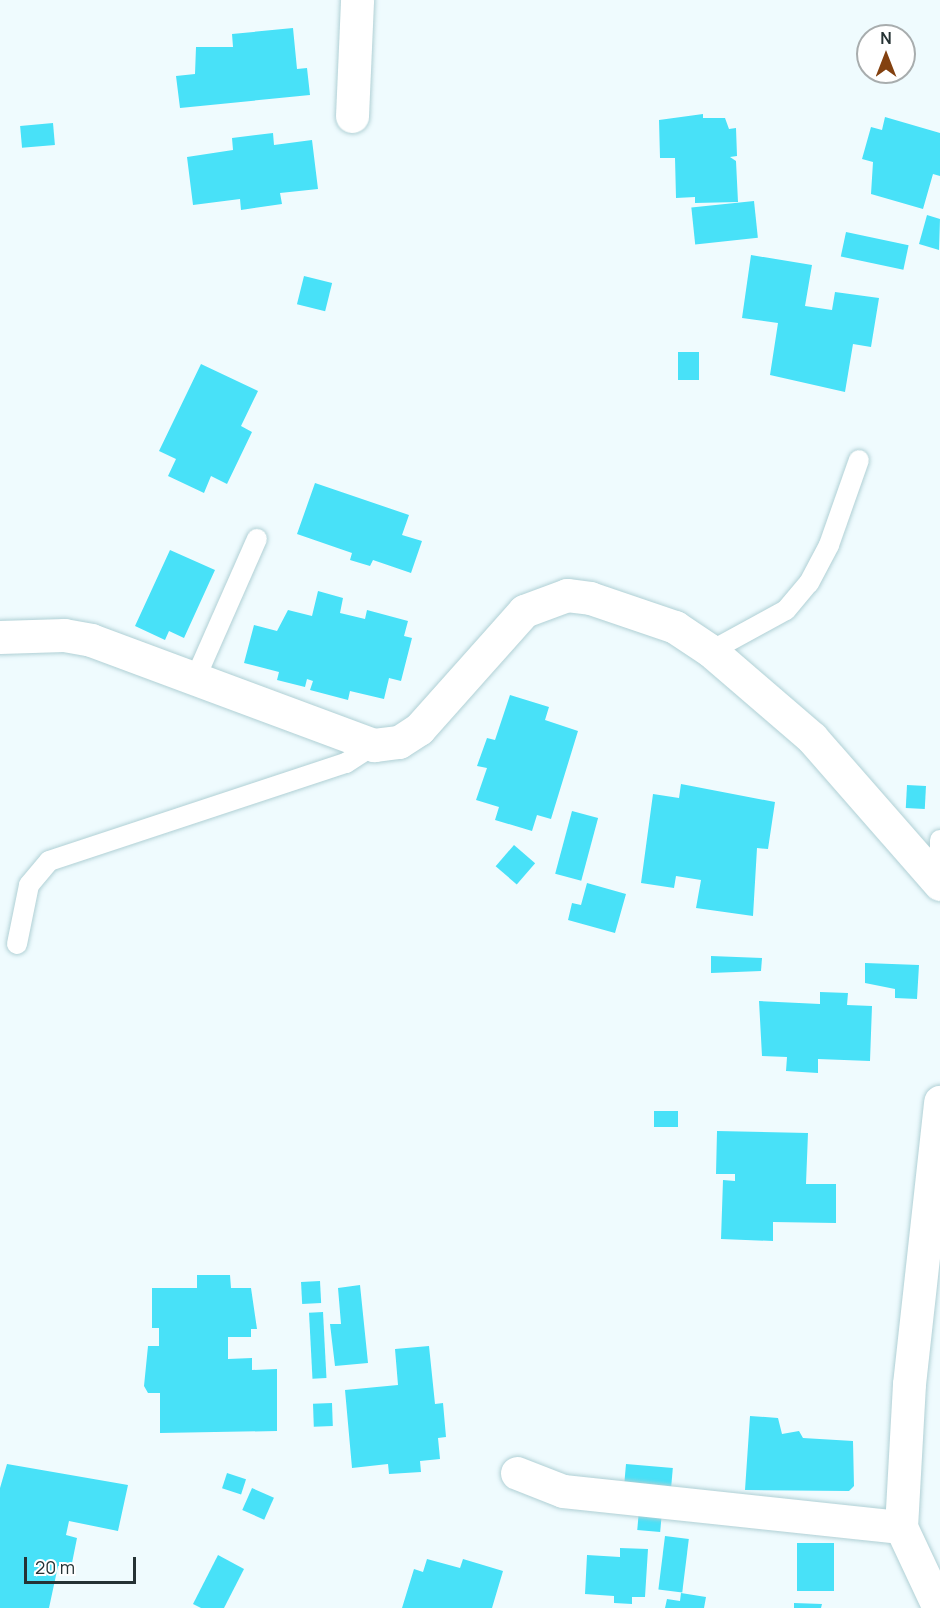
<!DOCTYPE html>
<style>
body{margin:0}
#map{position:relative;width:940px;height:1608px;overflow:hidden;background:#effbfe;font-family:Manrope,sans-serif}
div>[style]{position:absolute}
.building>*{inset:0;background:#48e1f8;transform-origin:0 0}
.roads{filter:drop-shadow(0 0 2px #b0d0d5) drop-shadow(0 0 2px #b0d0d5)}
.lane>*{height:20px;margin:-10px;padding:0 10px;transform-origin:10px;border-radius:10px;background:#fff}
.street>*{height:33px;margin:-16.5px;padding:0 16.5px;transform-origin:16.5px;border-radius:16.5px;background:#fff}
span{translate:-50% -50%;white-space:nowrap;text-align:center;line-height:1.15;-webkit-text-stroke:6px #fff;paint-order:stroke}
.north{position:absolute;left:856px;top:24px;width:60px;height:60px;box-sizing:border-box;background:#fff;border:2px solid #a8adae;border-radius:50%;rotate:0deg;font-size:16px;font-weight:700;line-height:24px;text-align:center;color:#253234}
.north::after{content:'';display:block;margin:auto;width:21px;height:27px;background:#834110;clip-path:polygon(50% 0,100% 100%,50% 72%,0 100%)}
.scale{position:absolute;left:24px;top:1557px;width:112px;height:27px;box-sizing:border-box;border:3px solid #253234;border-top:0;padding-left:8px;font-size:18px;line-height:21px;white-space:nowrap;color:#253234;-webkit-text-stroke:4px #fff;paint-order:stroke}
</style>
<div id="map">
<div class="building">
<i style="clip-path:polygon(293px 28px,297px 69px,307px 68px,310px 95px,180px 108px,176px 76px,195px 74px,196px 47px,233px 47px,232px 34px)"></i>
<i style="clip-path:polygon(703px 114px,703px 118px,725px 118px,729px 129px,736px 128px,737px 156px,730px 157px,736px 161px,738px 202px,695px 203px,695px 197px,676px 198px,675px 158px,660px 158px,659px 120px)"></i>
<i style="clip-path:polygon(885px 117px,940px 133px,940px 176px,933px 174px,923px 209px,871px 194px,873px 162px,862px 159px,871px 127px,882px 130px)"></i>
<i style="left:53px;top:123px;width:22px;height:33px;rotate:85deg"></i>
<i style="clip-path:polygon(273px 133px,274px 145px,312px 140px,318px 189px,280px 193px,282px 204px,241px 210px,240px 199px,193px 205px,187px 157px,233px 150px,232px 138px)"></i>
<i style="left:754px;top:201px;width:37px;height:63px;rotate:84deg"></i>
<i style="clip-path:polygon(927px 215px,940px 219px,939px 250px,919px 244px)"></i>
<i style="left:846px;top:232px;width:64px;height:25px;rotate:12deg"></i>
<i style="clip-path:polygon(751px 255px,812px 265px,805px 306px,832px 310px,835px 292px,879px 298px,871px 347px,853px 344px,845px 392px,770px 375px,778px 323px,742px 318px)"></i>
<i style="left:304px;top:276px;width:29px;height:29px;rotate:14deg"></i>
<i style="left:678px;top:352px;width:21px;height:28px"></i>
<i style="clip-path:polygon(201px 364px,258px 391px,241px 426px,252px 432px,227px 484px,211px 476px,204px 493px,168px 476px,176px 459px,159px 451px)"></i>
<i style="clip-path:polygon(315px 483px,409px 515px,402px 535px,422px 541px,411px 573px,373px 560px,370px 566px,350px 560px,352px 553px,297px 534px)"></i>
<i style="clip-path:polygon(170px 550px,215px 570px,184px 638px,169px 631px,165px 640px,135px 626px)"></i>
<i style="clip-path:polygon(318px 591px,343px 598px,340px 613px,365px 619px,367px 610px,408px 621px,404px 636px,412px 638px,401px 681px,389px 678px,384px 699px,350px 691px,348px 700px,310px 690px,313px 681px,307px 679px,305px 687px,277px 680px,279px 672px,244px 663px,254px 625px,277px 631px,288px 610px,312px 616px)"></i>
<i style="clip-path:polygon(510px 695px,549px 707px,545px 720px,578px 731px,551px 819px,537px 815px,532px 831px,495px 820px,499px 807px,476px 800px,487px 768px,477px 766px,487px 738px,495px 740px)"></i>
<i style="clip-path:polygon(681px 784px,775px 802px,768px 849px,757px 848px,753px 916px,696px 908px,701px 880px,676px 876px,674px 888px,641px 883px,653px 794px,679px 798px)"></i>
<i style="left:907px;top:785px;width:19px;height:23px;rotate:3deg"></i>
<i style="left:572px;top:811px;width:27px;height:65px;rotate:15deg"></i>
<i style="left:514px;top:845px;width:28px;height:28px;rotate:41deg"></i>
<i style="clip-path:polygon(587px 883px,626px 894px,615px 933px,568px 920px,572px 903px,581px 905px)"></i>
<i style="clip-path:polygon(711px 956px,762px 958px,761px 971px,711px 973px)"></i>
<i style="clip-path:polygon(865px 963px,919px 965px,917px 999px,895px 998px,895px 989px,865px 983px)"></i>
<i style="clip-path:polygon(820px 992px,848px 993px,847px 1005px,872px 1006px,870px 1061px,818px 1059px,818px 1073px,786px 1071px,787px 1057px,762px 1056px,759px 1001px,820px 1004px)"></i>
<i style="left:654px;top:1111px;width:24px;height:16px"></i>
<i style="clip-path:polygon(717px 1131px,808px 1133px,806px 1184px,836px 1184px,836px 1223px,773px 1222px,773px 1241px,721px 1239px,723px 1180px,735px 1181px,735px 1174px,716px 1174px)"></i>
<i style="clip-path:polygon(197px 1275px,230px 1275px,231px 1288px,251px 1288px,257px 1329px,251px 1329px,251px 1337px,228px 1337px,228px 1359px,252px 1358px,252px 1370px,277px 1369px,277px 1431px,160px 1433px,160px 1393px,148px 1393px,144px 1386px,148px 1346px,159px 1346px,159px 1328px,152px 1328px,152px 1288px,197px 1288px)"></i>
<i style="left:320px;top:1281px;width:22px;height:19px;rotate:87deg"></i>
<i style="clip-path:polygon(360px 1285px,368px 1363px,335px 1366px,330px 1324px,341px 1324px,338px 1288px)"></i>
<i style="left:323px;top:1312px;width:66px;height:14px;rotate:87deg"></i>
<i style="clip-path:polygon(429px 1346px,435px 1404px,443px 1403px,446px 1437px,438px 1438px,440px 1459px,420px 1461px,421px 1472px,389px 1474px,388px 1464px,352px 1468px,345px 1390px,398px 1385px,395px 1349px)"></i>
<i style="left:332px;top:1403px;width:23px;height:19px;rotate:88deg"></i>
<i style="clip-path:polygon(750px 1416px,778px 1418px,782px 1434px,799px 1431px,803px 1438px,853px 1441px,854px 1486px,849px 1491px,745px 1490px)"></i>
<i style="clip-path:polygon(7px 1464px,128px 1485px,118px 1531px,69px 1521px,66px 1535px,77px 1538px,71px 1568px,58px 1566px,49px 1608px,0 1608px,0 1488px)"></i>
<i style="left:626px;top:1464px;width:47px;height:24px;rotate:5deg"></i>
<i style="left:227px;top:1473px;width:20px;height:16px;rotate:18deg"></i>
<i style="left:252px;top:1488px;width:24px;height:24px;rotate:24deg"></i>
<i style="left:639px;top:1510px;width:23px;height:20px;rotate:5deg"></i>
<i style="left:665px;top:1536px;width:24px;height:54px;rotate:7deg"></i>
<i style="left:797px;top:1543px;width:37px;height:48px"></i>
<i style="clip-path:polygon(620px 1548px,648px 1549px,645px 1597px,632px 1597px,632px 1604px,614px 1603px,614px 1596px,585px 1594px,587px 1555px,620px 1557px)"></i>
<i style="clip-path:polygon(218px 1555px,244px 1569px,224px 1608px,201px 1608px,193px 1604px)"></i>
<i style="clip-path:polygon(427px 1559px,460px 1568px,463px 1559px,503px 1571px,492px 1608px,402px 1608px,414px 1569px,423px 1572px)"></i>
<i style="clip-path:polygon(681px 1593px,706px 1597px,704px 1608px,665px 1608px,667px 1599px,680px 1601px)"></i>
<i style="clip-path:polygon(794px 1603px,822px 1604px,821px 1608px,794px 1608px)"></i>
</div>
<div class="roads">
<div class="lane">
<i style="left:711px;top:651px;width:85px;rotate:-28.7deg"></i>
<i style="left:786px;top:610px;width:35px;rotate:-50deg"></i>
<i style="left:809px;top:583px;width:43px;rotate:-62.2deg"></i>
<i style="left:829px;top:545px;width:90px;rotate:-70.6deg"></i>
<i style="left:196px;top:677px;width:151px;rotate:-66.2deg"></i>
<i style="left:940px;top:840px;width:17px;rotate:90deg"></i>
<i style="left:17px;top:944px;width:60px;rotate:-78.5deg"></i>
<i style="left:29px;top:885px;width:31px;rotate:-50deg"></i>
<i style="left:49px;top:861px;width:313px;rotate:-18.3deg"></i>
<i style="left:346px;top:763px;width:33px;rotate:-33deg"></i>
</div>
<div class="street">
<i style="left:352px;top:116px;width:116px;rotate:-87.5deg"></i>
<i style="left:0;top:637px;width:64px;rotate:-1.8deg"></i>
<i style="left:64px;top:635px;width:27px;rotate:10deg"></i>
<i style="left:91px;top:640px;width:302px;rotate:20.4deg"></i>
<i style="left:374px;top:745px;width:25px;rotate:-7deg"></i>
<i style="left:399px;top:742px;width:24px;rotate:-33deg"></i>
<i style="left:419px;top:729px;width:158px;rotate:-48.3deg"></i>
<i style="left:524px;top:611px;width:46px;rotate:-20.4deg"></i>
<i style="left:567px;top:595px;width:23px;rotate:7deg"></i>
<i style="left:590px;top:598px;width:90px;rotate:18.8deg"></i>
<i style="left:675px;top:627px;width:43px;rotate:33.7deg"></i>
<i style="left:711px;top:651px;width:133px;rotate:40.7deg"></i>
<i style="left:812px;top:738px;width:194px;rotate:48.8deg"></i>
<i style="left:517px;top:1473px;width:49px;rotate:21.4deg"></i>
<i style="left:563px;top:1491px;width:340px;rotate:6.1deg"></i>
<i style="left:939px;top:1608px;width:89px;rotate:-115.1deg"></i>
<i style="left:901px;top:1527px;width:143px;rotate:-86.8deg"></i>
<i style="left:909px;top:1384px;width:284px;rotate:-83.7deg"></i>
</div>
</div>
<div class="north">N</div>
<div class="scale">20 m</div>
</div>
